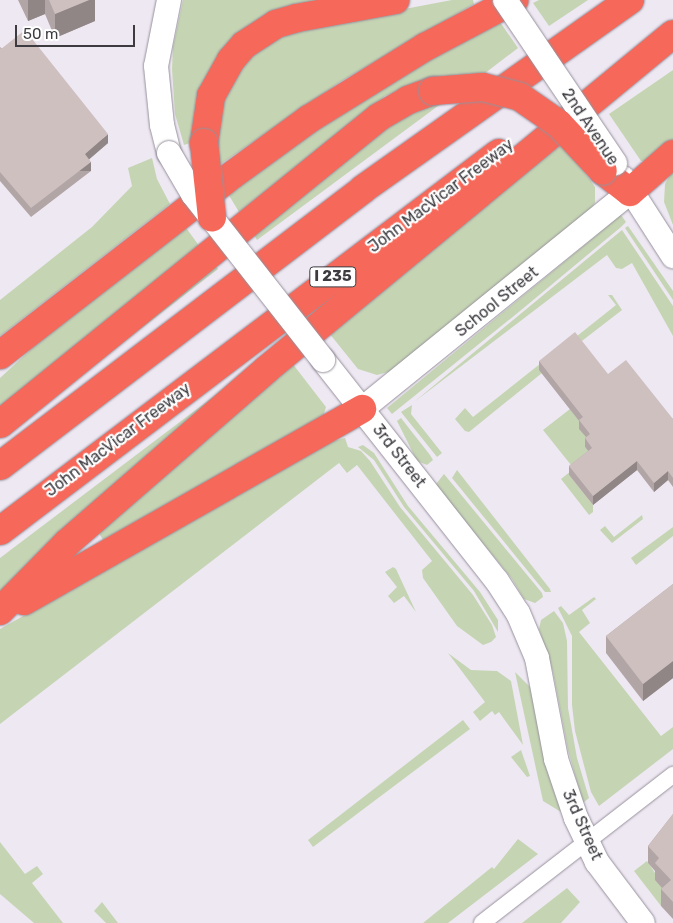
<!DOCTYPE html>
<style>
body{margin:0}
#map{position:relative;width:673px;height:923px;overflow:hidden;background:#eee8f3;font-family:Rubik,sans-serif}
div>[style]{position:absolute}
.green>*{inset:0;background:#c5d5b3}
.roads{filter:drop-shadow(0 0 1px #97919c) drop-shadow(0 0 1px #97919c)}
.street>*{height:16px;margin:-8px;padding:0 8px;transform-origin:8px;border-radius:8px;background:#fff}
.secondary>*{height:24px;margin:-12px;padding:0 12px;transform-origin:12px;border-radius:12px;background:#fff}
.highway>*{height:28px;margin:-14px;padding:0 14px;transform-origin:14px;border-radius:14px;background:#f66859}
.bridges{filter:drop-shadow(0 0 1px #97919c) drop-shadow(0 0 1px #97919c)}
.secondary-bridge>*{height:24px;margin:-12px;padding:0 12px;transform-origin:12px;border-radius:12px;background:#fff}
.highway-bridge>*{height:28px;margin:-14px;padding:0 14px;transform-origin:14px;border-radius:14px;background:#f66859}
.wall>*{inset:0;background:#b2a5a5}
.shaded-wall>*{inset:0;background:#918686;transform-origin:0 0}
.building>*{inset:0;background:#cfc0c0}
span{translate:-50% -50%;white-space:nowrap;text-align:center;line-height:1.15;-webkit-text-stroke:4.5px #fff;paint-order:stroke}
.shield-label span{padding:1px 4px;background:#fff;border:1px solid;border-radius:4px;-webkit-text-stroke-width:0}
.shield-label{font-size:15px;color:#3d3b40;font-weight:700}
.street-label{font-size:16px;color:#3d3b40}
.scale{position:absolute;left:15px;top:25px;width:120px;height:22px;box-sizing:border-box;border:2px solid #3d3b40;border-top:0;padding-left:6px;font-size:15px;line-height:18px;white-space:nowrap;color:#3d3b40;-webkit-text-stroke:4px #fff;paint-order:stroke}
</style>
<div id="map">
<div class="green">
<i style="clip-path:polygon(183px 0,329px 0,264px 19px,193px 142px,184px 145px,175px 114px,172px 69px,173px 47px)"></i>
<i style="clip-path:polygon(452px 0,473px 0,474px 4px,340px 82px,218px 166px,214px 140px,224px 94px,254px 52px,288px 31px)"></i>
<i style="clip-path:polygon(539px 0,588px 0,549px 26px,533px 3px)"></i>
<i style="clip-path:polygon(500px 22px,518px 48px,480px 77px,415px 84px,385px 96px,239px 212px,227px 192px,330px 120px,460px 42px)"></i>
<i style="clip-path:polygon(673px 70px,673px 141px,648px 161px,641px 161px,609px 114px)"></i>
<i style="clip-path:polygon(446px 100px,257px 240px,254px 235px,400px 117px)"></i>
<i style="clip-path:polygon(564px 143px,595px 187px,595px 203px,589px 211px,396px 370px,377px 375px,358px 369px,329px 333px,421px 253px)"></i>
<i style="clip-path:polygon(152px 158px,157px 179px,170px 204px,0 336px,0 300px,92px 227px,132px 186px,128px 168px)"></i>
<i style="clip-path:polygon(673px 170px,673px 225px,664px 202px,665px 184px)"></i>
<i style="clip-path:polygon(621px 215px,626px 222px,621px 227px,520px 311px,392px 414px,387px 408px)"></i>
<i style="clip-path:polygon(184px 225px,200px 247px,0 409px,0 378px,54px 328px)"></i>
<i style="clip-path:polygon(628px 226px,673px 291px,673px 300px,625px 228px)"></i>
<i style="clip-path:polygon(622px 230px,673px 306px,673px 336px,632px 263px,622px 269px,616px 268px,607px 255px,414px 402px)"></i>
<i style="clip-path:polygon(214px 264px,218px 269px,15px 426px)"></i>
<i style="clip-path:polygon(608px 295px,612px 295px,622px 310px,578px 344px,567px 344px,616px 305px)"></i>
<i style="clip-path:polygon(263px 359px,0 595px,0 558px)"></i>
<i style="clip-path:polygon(545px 360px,542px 373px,469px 432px,465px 431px,455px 419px,465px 408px,473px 417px)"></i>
<i style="clip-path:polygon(292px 363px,326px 407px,323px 417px,103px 540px,99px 533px)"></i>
<i style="clip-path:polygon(412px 405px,411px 414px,442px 453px,437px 457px,401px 412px)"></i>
<i style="clip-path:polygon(570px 409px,583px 426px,590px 443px,585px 447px,588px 451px,571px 465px,543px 430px)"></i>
<i style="clip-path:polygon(401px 418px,430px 455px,433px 460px,427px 465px,417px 461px,397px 421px)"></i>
<i style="clip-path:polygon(345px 438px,348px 447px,361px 451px,370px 461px,400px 507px,473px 595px,492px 625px,496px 637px,491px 642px,483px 645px,457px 626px,423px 578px,422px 570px,432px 561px,357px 465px,347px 473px,339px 463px,0 724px,0 629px,333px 441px)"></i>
<i style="clip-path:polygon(363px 445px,374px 453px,408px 506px,480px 592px,498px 620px,498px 632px,474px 591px,404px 507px,374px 460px,358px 447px)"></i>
<i style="clip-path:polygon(591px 455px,569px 475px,593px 505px,593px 512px,589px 515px,561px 479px)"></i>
<i style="clip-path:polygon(457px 470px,550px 589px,551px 592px,545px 592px,452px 478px)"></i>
<i style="clip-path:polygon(444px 474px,542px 593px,543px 597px,535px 603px,524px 599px,512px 579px,438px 488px,436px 484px)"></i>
<i style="clip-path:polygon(642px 515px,643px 519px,612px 543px,600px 530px,605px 526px,614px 537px)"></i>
<i style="clip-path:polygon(673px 527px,673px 536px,636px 565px,631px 558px)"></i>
<i style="clip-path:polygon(393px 567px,396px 569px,416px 612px,404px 596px,394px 603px,388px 596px,397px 587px,385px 572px)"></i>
<i style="clip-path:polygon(594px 597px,596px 599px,582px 610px,590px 623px,579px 632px,661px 736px,673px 727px,673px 749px,599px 806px,591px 792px,575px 731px,572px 705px,572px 636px,558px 608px,561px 606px,569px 615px)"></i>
<i style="clip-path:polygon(554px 611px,563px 623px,567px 641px,568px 708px,577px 758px,589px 798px,583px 803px,568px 750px,553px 672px,539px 629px,541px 620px)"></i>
<i style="clip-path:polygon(448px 653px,471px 670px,497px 671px,511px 681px,523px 745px,499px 712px,495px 715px,492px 711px,480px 721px,473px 712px,485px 702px)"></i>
<i style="clip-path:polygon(515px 672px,532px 689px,544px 756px,561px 812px,543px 801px)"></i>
<i style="clip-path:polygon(463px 720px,470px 729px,313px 847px,308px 840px)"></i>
<i style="clip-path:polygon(521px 750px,530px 776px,527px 777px,511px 757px)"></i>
<i style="clip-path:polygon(518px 839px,538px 854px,448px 923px,423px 923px,492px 867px,494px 869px)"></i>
<i style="clip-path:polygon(0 842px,25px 874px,37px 866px,43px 874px,32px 883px,63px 923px,34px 923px,0 894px)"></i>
<i style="clip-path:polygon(647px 861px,673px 900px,661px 906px,634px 871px)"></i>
<i style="clip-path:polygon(567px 888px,580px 902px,561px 923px,522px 923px)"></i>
<i style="clip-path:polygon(102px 902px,118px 923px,106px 923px,94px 911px)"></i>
</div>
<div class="roads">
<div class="street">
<i style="left:482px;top:923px;width:242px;rotate:-37.8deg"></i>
</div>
<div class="secondary">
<i style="left:169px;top:0;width:67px;rotate:101.1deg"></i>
<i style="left:156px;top:66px;width:59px;rotate:84.2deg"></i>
<i style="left:162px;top:125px;width:29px;rotate:76deg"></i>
<i style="left:623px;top:178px;width:93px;rotate:57.3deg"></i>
<i style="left:323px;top:360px;width:281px;rotate:51.8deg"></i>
<i style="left:497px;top:581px;width:38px;rotate:57deg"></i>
<i style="left:518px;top:613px;width:49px;rotate:67.1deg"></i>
<i style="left:537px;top:658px;width:103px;rotate:79.3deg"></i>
<i style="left:556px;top:759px;width:62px;rotate:71.3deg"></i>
<i style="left:576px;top:818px;width:49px;rotate:64.5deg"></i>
<i style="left:597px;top:862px;width:76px;rotate:53deg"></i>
<i style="left:362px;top:409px;width:345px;rotate:-39deg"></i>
</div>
<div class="highway">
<i style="left:204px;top:143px;width:48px;rotate:-81.5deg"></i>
<i style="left:211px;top:96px;width:41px;rotate:-60.9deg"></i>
<i style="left:231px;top:60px;width:20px;rotate:-49deg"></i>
<i style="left:244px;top:45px;width:38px;rotate:-33deg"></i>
<i style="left:276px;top:24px;width:22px;rotate:-16deg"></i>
<i style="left:297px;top:18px;width:100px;rotate:-10.4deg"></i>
<i style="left:603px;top:171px;width:34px;rotate:38deg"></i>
<i style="left:630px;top:192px;width:57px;rotate:-41.5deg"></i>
<i style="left:0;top:355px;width:284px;rotate:-37.8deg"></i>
<i style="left:224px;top:181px;width:105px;rotate:-36.1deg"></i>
<i style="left:309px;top:119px;width:137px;rotate:-31.8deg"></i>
<i style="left:425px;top:47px;width:101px;rotate:-27.8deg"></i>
<i style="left:0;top:424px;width:488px;rotate:-39deg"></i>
<i style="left:379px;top:117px;width:34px;rotate:-30deg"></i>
<i style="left:408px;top:100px;width:27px;rotate:-20deg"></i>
<i style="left:0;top:466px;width:457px;rotate:-37.3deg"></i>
<i style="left:363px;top:189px;width:327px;rotate:-35.3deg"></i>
<i style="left:0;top:531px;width:626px;rotate:-37.14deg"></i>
<i style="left:24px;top:601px;width:389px;rotate:-29.6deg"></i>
<i style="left:0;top:611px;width:95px;rotate:-45.4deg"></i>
<i style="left:67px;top:543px;width:265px;rotate:-41deg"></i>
<i style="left:267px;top:369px;width:526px;rotate:-39.53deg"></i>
</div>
</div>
<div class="bridges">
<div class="secondary-bridge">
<i style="left:505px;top:0;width:197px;rotate:56deg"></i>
<i style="left:169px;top:153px;width:48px;rotate:59.7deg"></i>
<i style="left:193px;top:194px;width:211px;rotate:51.9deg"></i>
</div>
<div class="highway-bridge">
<i style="left:433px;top:91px;width:50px;rotate:-4.6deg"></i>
<i style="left:483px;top:87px;width:38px;rotate:15deg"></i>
<i style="left:520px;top:97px;width:47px;rotate:34.7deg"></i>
<i style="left:559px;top:124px;width:64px;rotate:46.9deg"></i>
<i style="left:204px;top:143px;width:75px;rotate:83.9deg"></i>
</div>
</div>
<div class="wall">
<i style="clip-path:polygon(18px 0,95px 0,95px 21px,55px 38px,45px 14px,28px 21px)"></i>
<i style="clip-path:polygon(0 47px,108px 143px,89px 159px,91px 171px,31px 217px,0 181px)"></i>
<i style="clip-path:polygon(539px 361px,608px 374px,673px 419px,673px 487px,668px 480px,654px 492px,637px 470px,593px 505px,569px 475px,569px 466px,588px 451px,585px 447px,585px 438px,586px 437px,579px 429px,579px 421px,539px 370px)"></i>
<i style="clip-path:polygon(673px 584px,673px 678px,643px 701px,606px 653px,606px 636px)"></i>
<i style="clip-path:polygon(673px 814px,673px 919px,661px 906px,661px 889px,662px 888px,655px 880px,655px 871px,648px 863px,648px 846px)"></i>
</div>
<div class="shaded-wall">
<i style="clip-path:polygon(28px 0,45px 0,45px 14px,28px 21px)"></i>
<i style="clip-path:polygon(89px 0,95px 0,95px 21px,55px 38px,55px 14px)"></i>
<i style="clip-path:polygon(108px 134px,108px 143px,85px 163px,85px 154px)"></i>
<i style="left:91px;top:162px;width:9px;height:76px;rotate:90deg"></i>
<i style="clip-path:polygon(637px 461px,637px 470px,593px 505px,593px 496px)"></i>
<i style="clip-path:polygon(668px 471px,668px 480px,654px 492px,654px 483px)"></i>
<i style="clip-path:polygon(673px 661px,673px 678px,643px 701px,643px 684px)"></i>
</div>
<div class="building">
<i style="clip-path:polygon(49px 0,89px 0,55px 14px)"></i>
<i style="clip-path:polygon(25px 30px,108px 134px,85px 154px,91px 162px,31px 208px,0 172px,0 47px,1px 49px)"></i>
<i style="clip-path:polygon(575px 332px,608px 374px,626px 360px,673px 419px,673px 478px,668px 471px,654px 483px,637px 461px,593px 496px,569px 466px,592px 448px,585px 438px,590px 434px,579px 420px,583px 417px,539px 361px)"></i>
<i style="clip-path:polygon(673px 584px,673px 661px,643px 684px,606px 636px)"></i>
<i style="clip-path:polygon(673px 814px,673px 902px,661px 889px,671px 880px,655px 863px,659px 858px,648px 846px)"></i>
</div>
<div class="shield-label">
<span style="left:333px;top:277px">I 235</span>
</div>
<div class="street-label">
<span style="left:590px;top:127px;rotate:56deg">2nd Avenue</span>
<span style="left:441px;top:196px;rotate:-37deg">John MacVicar Freeway</span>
<span style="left:497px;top:302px;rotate:-39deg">School Street</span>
<span style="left:118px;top:440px;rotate:-37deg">John MacVicar Freeway</span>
<span style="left:399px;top:456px;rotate:52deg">3rd Street</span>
<span style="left:582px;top:825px;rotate:66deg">3rd Street</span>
</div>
<div class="scale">50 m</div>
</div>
